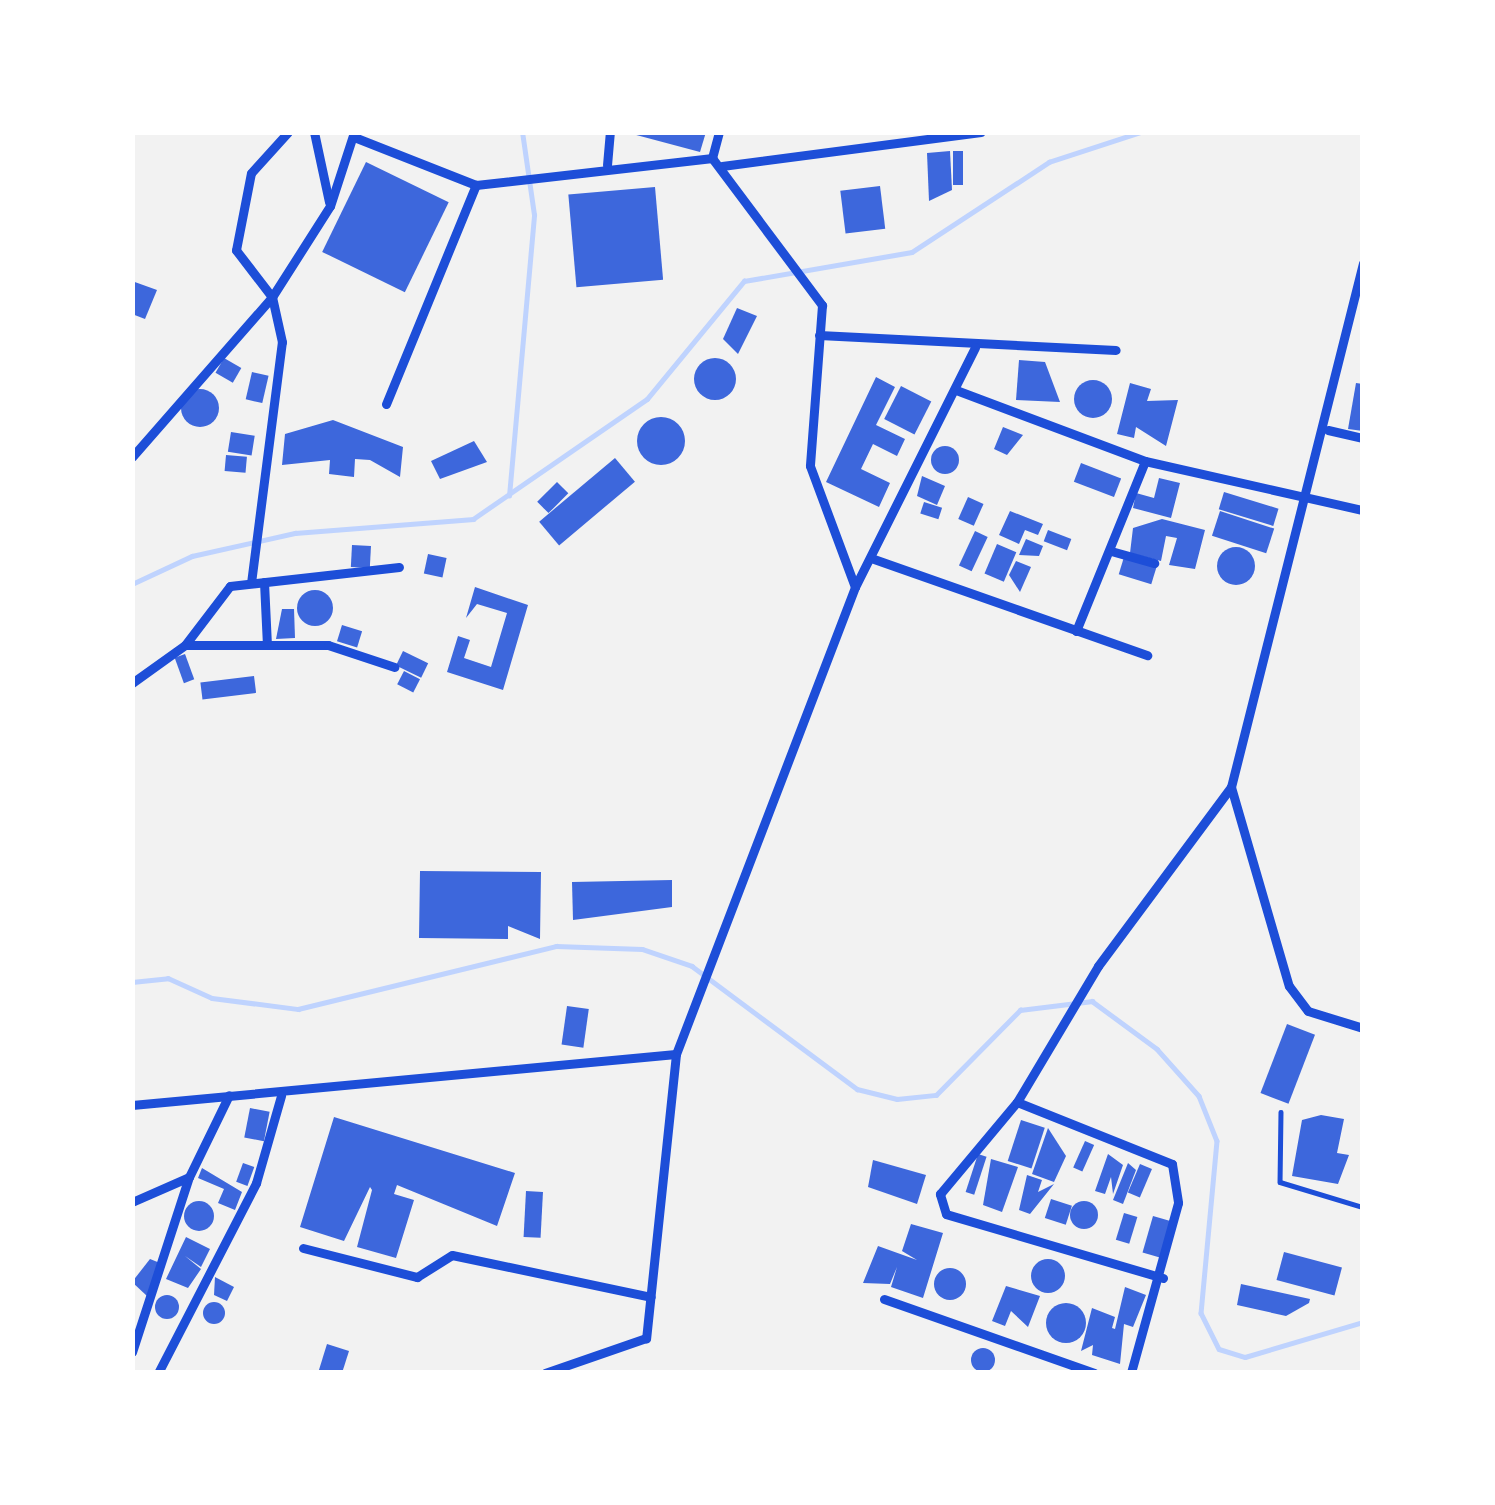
<!DOCTYPE html>
<style>
body{margin:0}
#map{position:relative;width:1495px;height:1505px;overflow:hidden;background:#f2f2f2;font-family:Spectral,serif}
div>[style]{position:absolute}
.stream>*{height:4.5px;margin:-2.25px;padding:0 2.25px;transform-origin:2.25px;border-radius:2.25px;background:#bfd3fe}
.building>*{inset:0;background:#3d67dc;transform-origin:0 0}
.round{border-radius:50%}
.service>*{height:4.5px;margin:-2.25px;padding:0 2.25px;transform-origin:2.25px;border-radius:2.25px;background:#1d4ed8}
.minor>*{height:9px;margin:-4.5px;padding:0 4.5px;transform-origin:4.5px;border-radius:4.5px;background:#1d4ed8}
span{translate:-50% -50%;white-space:nowrap;text-align:center;line-height:1.15;-webkit-text-stroke:12px #fff;paint-order:stroke}
.frame{position:absolute;inset:0;border:135px solid #fff;pointer-events:none}
</style>
<div id="map">
<div class="stream">
<i style="left:509px;top:496px;width:282px;rotate:-84.9deg"></i>
<i style="left:534px;top:215px;width:84px;rotate:-98.2deg"></i>
<i style="left:132px;top:584px;width:66px;rotate:-25deg"></i>
<i style="left:192px;top:556px;width:106px;rotate:-12.6deg"></i>
<i style="left:295px;top:533px;width:179px;rotate:-4.5deg"></i>
<i style="left:473px;top:519px;width:211px;rotate:-34.6deg"></i>
<i style="left:647px;top:399px;width:153px;rotate:-50.6deg"></i>
<i style="left:744px;top:281px;width:170px;rotate:-9.8deg"></i>
<i style="left:912px;top:252px;width:164px;rotate:-33.3deg"></i>
<i style="left:1049px;top:162px;width:97px;rotate:-18.1deg"></i>
<i style="left:132px;top:982px;width:36px;rotate:-6deg"></i>
<i style="left:168px;top:978px;width:48px;rotate:24.4deg"></i>
<i style="left:212px;top:998px;width:87px;rotate:7.3deg"></i>
<i style="left:298px;top:1009px;width:266px;rotate:-13.7deg"></i>
<i style="left:556px;top:946px;width:86px;rotate:2deg"></i>
<i style="left:642px;top:949px;width:53px;rotate:18.8deg"></i>
<i style="left:692px;top:966px;width:206px;rotate:36.7deg"></i>
<i style="left:857px;top:1089px;width:41px;rotate:14deg"></i>
<i style="left:897px;top:1099px;width:39px;rotate:-6deg"></i>
<i style="left:936px;top:1095px;width:120px;rotate:-45.3deg"></i>
<i style="left:1020px;top:1010px;width:73px;rotate:-7.1deg"></i>
<i style="left:1092px;top:1001px;width:81px;rotate:36.4deg"></i>
<i style="left:1157px;top:1049px;width:63px;rotate:48.2deg"></i>
<i style="left:1199px;top:1096px;width:48px;rotate:68.2deg"></i>
<i style="left:1217px;top:1141px;width:173px;rotate:95.3deg"></i>
<i style="left:1201px;top:1313px;width:40px;rotate:63.4deg"></i>
<i style="left:1219px;top:1349px;width:27px;rotate:17deg"></i>
<i style="left:1245px;top:1357px;width:123px;rotate:-16.5deg"></i>
</div>
<div class="building">
<i style="clip-path:polygon(625px 132px,706px 132px,700px 152px)"></i>
<i style="clip-path:polygon(950px 151px,952px 190px,929px 201px,927px 153px)"></i>
<i style="left:953px;top:151px;width:10px;height:34px"></i>
<i style="left:366px;top:162px;width:92px;height:100px;rotate:26deg"></i>
<i style="left:880px;top:186px;width:43px;height:40px;rotate:83deg"></i>
<i style="left:655px;top:187px;width:93px;height:87px;rotate:85deg"></i>
<i style="clip-path:polygon(132px 281px,157px 290px,145px 319px,132px 314px)"></i>
<i style="clip-path:polygon(737px 308px,757px 316px,738px 354px,723px 339px)"></i>
<i style="left:224px;top:358px;width:20px;height:17px;rotate:30deg"></i>
<i class="round" style="left:694px;top:358px;width:42px;height:42px"></i>
<i style="clip-path:polygon(1019px 360px,1045px 362px,1060px 402px,1016px 400px)"></i>
<i style="left:252px;top:372px;width:17px;height:28px;rotate:13deg"></i>
<i style="clip-path:polygon(876px 377px,895px 387px,876px 425px,905px 439px,897px 456px,873px 444px,861px 469px,890px 483px,879px 507px,826px 482px)"></i>
<i class="round" style="left:1074px;top:380px;width:38px;height:38px"></i>
<i style="clip-path:polygon(1130px 383px,1151px 389px,1147px 401px,1178px 400px,1166px 446px,1136px 427px,1134px 438px,1117px 434px)"></i>
<i style="clip-path:polygon(1356px 383px,1363px 384px,1363px 431px,1348px 429px)"></i>
<i style="left:901px;top:386px;width:34px;height:37px;rotate:27deg"></i>
<i class="round" style="left:181px;top:389px;width:38px;height:38px"></i>
<i class="round" style="left:637px;top:417px;width:48px;height:48px"></i>
<i style="clip-path:polygon(333px 420px,403px 447px,400px 477px,370px 460px,355px 459px,354px 477px,329px 474px,330px 460px,282px 465px,285px 434px)"></i>
<i style="clip-path:polygon(1003px 427px,1023px 435px,1007px 455px,994px 449px)"></i>
<i style="left:231px;top:432px;width:24px;height:20px;rotate:9deg"></i>
<i style="clip-path:polygon(474px 441px,487px 462px,440px 479px,431px 461px)"></i>
<i class="round" style="left:931px;top:446px;width:28px;height:28px"></i>
<i style="left:226px;top:455px;width:21px;height:16px;rotate:5deg"></i>
<i style="left:615px;top:458px;width:31px;height:99px;rotate:50deg"></i>
<i style="left:1081px;top:463px;width:43px;height:20px;rotate:21deg"></i>
<i style="clip-path:polygon(922px 476px,945px 486px,937px 505px,917px 496px)"></i>
<i style="clip-path:polygon(1159px 478px,1180px 483px,1171px 518px,1133px 508px,1136px 493px,1154px 498px)"></i>
<i style="left:557px;top:482px;width:16px;height:28px;rotate:45deg"></i>
<i style="left:1224px;top:492px;width:57px;height:18px;rotate:17deg"></i>
<i style="left:968px;top:497px;width:17px;height:24px;rotate:24deg"></i>
<i style="left:924px;top:502px;width:19px;height:12px;rotate:18deg"></i>
<i style="clip-path:polygon(1010px 511px,1043px 524px,1038px 535px,1025px 530px,1019px 544px,999px 535px)"></i>
<i style="left:1220px;top:511px;width:57px;height:26px;rotate:18deg"></i>
<i style="clip-path:polygon(1162px 519px,1205px 530px,1195px 569px,1169px 565px,1177px 538px,1166px 536px,1161px 561px,1130px 553px,1133px 528px)"></i>
<i style="left:1048px;top:530px;width:25px;height:12px;rotate:21deg"></i>
<i style="left:975px;top:531px;width:14px;height:38px;rotate:25deg"></i>
<i style="clip-path:polygon(1026px 539px,1043px 546px,1039px 556px,1019px 555px)"></i>
<i style="left:997px;top:544px;width:21px;height:32px;rotate:23deg"></i>
<i style="left:352px;top:545px;width:19px;height:22px;rotate:3deg"></i>
<i class="round" style="left:1217px;top:547px;width:38px;height:38px"></i>
<i style="left:428px;top:554px;width:19px;height:20px;rotate:12deg"></i>
<i style="left:1124px;top:557px;width:34px;height:18px;rotate:17deg"></i>
<i style="clip-path:polygon(1016px 561px,1031px 567px,1020px 592px,1009px 575px)"></i>
<i style="clip-path:polygon(475px 587px,528px 605px,503px 690px,447px 672px,458px 636px,470px 640px,464px 658px,491px 667px,507px 613px,477px 604px,466px 618px)"></i>
<i class="round" style="left:297px;top:590px;width:36px;height:36px"></i>
<i style="clip-path:polygon(282px 609px,294px 609px,295px 638px,276px 639px)"></i>
<i style="left:342px;top:625px;width:21px;height:17px;rotate:17deg"></i>
<i style="left:403px;top:651px;width:28px;height:16px;rotate:26deg"></i>
<i style="left:185px;top:654px;width:27px;height:11px;rotate:70deg"></i>
<i style="left:404px;top:671px;width:18px;height:15px;rotate:27deg"></i>
<i style="left:254px;top:676px;width:17px;height:54px;rotate:83deg"></i>
<i style="clip-path:polygon(420px 871px,541px 872px,540px 939px,508px 926px,508px 939px,419px 938px)"></i>
<i style="clip-path:polygon(672px 880px,672px 907px,573px 920px,572px 882px)"></i>
<i style="left:567px;top:1006px;width:22px;height:39px;rotate:8deg"></i>
<i style="left:1287px;top:1024px;width:30px;height:74px;rotate:21deg"></i>
<i style="left:250px;top:1108px;width:20px;height:30px;rotate:11deg"></i>
<i style="clip-path:polygon(1321px 1115px,1344px 1119px,1337px 1153px,1349px 1155px,1338px 1184px,1292px 1176px,1302px 1120px)"></i>
<i style="clip-path:polygon(334px 1117px,515px 1173px,497px 1226px,397px 1185px,394px 1194px,414px 1200px,396px 1258px,357px 1247px,372px 1190px,370px 1187px,344px 1241px,300px 1227px)"></i>
<i style="left:1021px;top:1120px;width:25px;height:43px;rotate:18deg"></i>
<i style="clip-path:polygon(1048px 1128px,1066px 1156px,1054px 1182px,1032px 1174px)"></i>
<i style="left:1085px;top:1141px;width:10px;height:29px;rotate:24deg"></i>
<i style="left:978px;top:1154px;width:9px;height:40px;rotate:18deg"></i>
<i style="clip-path:polygon(1108px 1154px,1123px 1165px,1113px 1194px,1111px 1177px,1105px 1194px,1095px 1191px)"></i>
<i style="clip-path:polygon(991px 1159px,1018px 1167px,1002px 1212px,983px 1205px)"></i>
<i style="clip-path:polygon(873px 1160px,926px 1175px,917px 1204px,868px 1187px)"></i>
<i style="left:243px;top:1163px;width:12px;height:20px;rotate:20deg"></i>
<i style="clip-path:polygon(1128px 1163px,1136px 1170px,1123px 1204px,1113px 1200px)"></i>
<i style="left:1140px;top:1164px;width:13px;height:31px;rotate:23deg"></i>
<i style="clip-path:polygon(202px 1168px,242px 1192px,235px 1210px,218px 1203px,224px 1189px,198px 1178px)"></i>
<i style="clip-path:polygon(1027px 1175px,1042px 1180px,1038px 1192px,1054px 1184px,1030px 1214px,1019px 1210px)"></i>
<i style="left:526px;top:1191px;width:17px;height:46px;rotate:3deg"></i>
<i style="left:1051px;top:1199px;width:22px;height:20px;rotate:18deg"></i>
<i class="round" style="left:1070px;top:1201px;width:28px;height:28px"></i>
<i class="round" style="left:184px;top:1201px;width:30px;height:30px"></i>
<i style="left:1124px;top:1213px;width:14px;height:28px;rotate:17deg"></i>
<i style="left:1153px;top:1216px;width:18px;height:38px;rotate:16deg"></i>
<i style="clip-path:polygon(911px 1224px,943px 1233px,923px 1298px,891px 1287px,897px 1267px,890px 1284px,863px 1283px,878px 1246px,917px 1260px,902px 1251px)"></i>
<i style="clip-path:polygon(186px 1237px,210px 1249px,201px 1267px,185px 1256px,201px 1269px,188px 1288px,166px 1279px)"></i>
<i style="left:1284px;top:1252px;width:60px;height:29px;rotate:15deg"></i>
<i style="clip-path:polygon(150px 1259px,160px 1263px,147px 1296px,132px 1282px)"></i>
<i class="round" style="left:1031px;top:1259px;width:34px;height:34px"></i>
<i class="round" style="left:934px;top:1268px;width:32px;height:32px"></i>
<i style="clip-path:polygon(215px 1277px,234px 1287px,227px 1301px,214px 1295px)"></i>
<i style="clip-path:polygon(1241px 1284px,1310px 1299px,1309px 1303px,1286px 1316px,1237px 1305px)"></i>
<i style="clip-path:polygon(1006px 1286px,1040px 1296px,1028px 1327px,1011px 1311px,1005px 1326px,992px 1321px)"></i>
<i style="clip-path:polygon(1125px 1287px,1146px 1295px,1133px 1327px,1124px 1324px,1120px 1364px,1092px 1355px,1093px 1345px,1081px 1351px,1092px 1308px,1115px 1317px,1112px 1328px,1115px 1329px)"></i>
<i class="round" style="left:155px;top:1295px;width:24px;height:24px"></i>
<i class="round" style="left:203px;top:1302px;width:22px;height:22px"></i>
<i class="round" style="left:1046px;top:1303px;width:40px;height:40px"></i>
<i style="clip-path:polygon(327px 1344px,349px 1351px,342px 1373px,318px 1373px)"></i>
<i class="round" style="left:971px;top:1348px;width:24px;height:24px"></i>
</div>
<div class="service">
<i style="left:1281px;top:1112px;width:70px;rotate:90.8deg"></i>
<i style="left:1280px;top:1182px;width:87px;rotate:16.8deg"></i>
</div>
<div class="minor">
<i style="left:314px;top:132px;width:72px;rotate:77.9deg"></i>
<i style="left:354px;top:137px;width:131px;rotate:21.5deg"></i>
<i style="left:712px;top:158px;width:27px;rotate:-75deg"></i>
<i style="left:607px;top:165px;width:33px;rotate:-85deg"></i>
<i style="left:722px;top:166px;width:261px;rotate:-7.5deg"></i>
<i style="left:1363px;top:263px;width:540px;rotate:104.14deg"></i>
<i style="left:1231px;top:787px;width:207px;rotate:73.8deg"></i>
<i style="left:1289px;top:986px;width:31px;rotate:53deg"></i>
<i style="left:1308px;top:1011px;width:58px;rotate:17.2deg"></i>
<i style="left:819px;top:335px;width:297px;rotate:2.9deg"></i>
<i style="left:956px;top:390px;width:202px;rotate:20.6deg"></i>
<i style="left:1145px;top:461px;width:223px;rotate:12.7deg"></i>
<i style="left:386px;top:404px;width:237px;rotate:-67.7deg"></i>
<i style="left:476px;top:185px;width:238px;rotate:-6.5deg"></i>
<i style="left:712px;top:158px;width:184px;rotate:53.2deg"></i>
<i style="left:822px;top:305px;width:161px;rotate:94.3deg"></i>
<i style="left:810px;top:466px;width:129px;rotate:69.6deg"></i>
<i style="left:855px;top:587px;width:500px;rotate:110.97deg"></i>
<i style="left:676px;top:1054px;width:286px;rotate:96deg"></i>
<i style="left:646px;top:1338px;width:107px;rotate:160.9deg"></i>
<i style="left:1328px;top:430px;width:36px;rotate:13deg"></i>
<i style="left:132px;top:457px;width:213px;rotate:-48.8deg"></i>
<i style="left:272px;top:297px;width:108px;rotate:-57.5deg"></i>
<i style="left:330px;top:206px;width:78px;rotate:-72deg"></i>
<i style="left:1111px;top:551px;width:45px;rotate:15.6deg"></i>
<i style="left:871px;top:558px;width:293px;rotate:19.4deg"></i>
<i style="left:264px;top:582px;width:63px;rotate:87.3deg"></i>
<i style="left:251px;top:583px;width:243px;rotate:-82.7deg"></i>
<i style="left:282px;top:342px;width:46px;rotate:-102.5deg"></i>
<i style="left:272px;top:297px;width:59px;rotate:-127.5deg"></i>
<i style="left:236px;top:250px;width:78px;rotate:-79deg"></i>
<i style="left:251px;top:173px;width:55px;rotate:-47.9deg"></i>
<i style="left:855px;top:587px;width:268px;rotate:-63.4deg"></i>
<i style="left:1076px;top:631px;width:183px;rotate:-67.9deg"></i>
<i style="left:187px;top:645px;width:141px"></i>
<i style="left:328px;top:645px;width:70px;rotate:18.4deg"></i>
<i style="left:132px;top:683px;width:65px;rotate:-35.6deg"></i>
<i style="left:185px;top:645px;width:74px;rotate:-52.7deg"></i>
<i style="left:230px;top:586px;width:170px;rotate:-6.4deg"></i>
<i style="left:1017px;top:1102px;width:167px;rotate:21.8deg"></i>
<i style="left:1172px;top:1164px;width:39px;rotate:81deg"></i>
<i style="left:1178px;top:1203px;width:176px;rotate:105.5deg"></i>
<i style="left:132px;top:1105px;width:546px;rotate:-5.36deg"></i>
<i style="left:132px;top:1202px;width:62px;rotate:-23.7deg"></i>
<i style="left:189px;top:1177px;width:91px;rotate:-64deg"></i>
<i style="left:303px;top:1248px;width:118px;rotate:14.3deg"></i>
<i style="left:417px;top:1277px;width:41px;rotate:-32.2deg"></i>
<i style="left:452px;top:1255px;width:203px;rotate:11.9deg"></i>
<i style="left:1163px;top:1278px;width:226px;rotate:-163.6deg"></i>
<i style="left:946px;top:1214px;width:21px;rotate:-107deg"></i>
<i style="left:940px;top:1194px;width:120px;rotate:-50.1deg"></i>
<i style="left:1017px;top:1102px;width:158px;rotate:-59.2deg"></i>
<i style="left:1098px;top:966px;width:223px;rotate:-53.4deg"></i>
<i style="left:884px;top:1299px;width:223px;rotate:19.4deg"></i>
<i style="left:132px;top:1352px;width:184px;rotate:-72deg"></i>
<i style="left:158px;top:1373px;width:214px;rotate:-62.7deg"></i>
<i style="left:256px;top:1183px;width:91px;rotate:-74deg"></i>
</div>
<div class="frame"></div>
</div>
